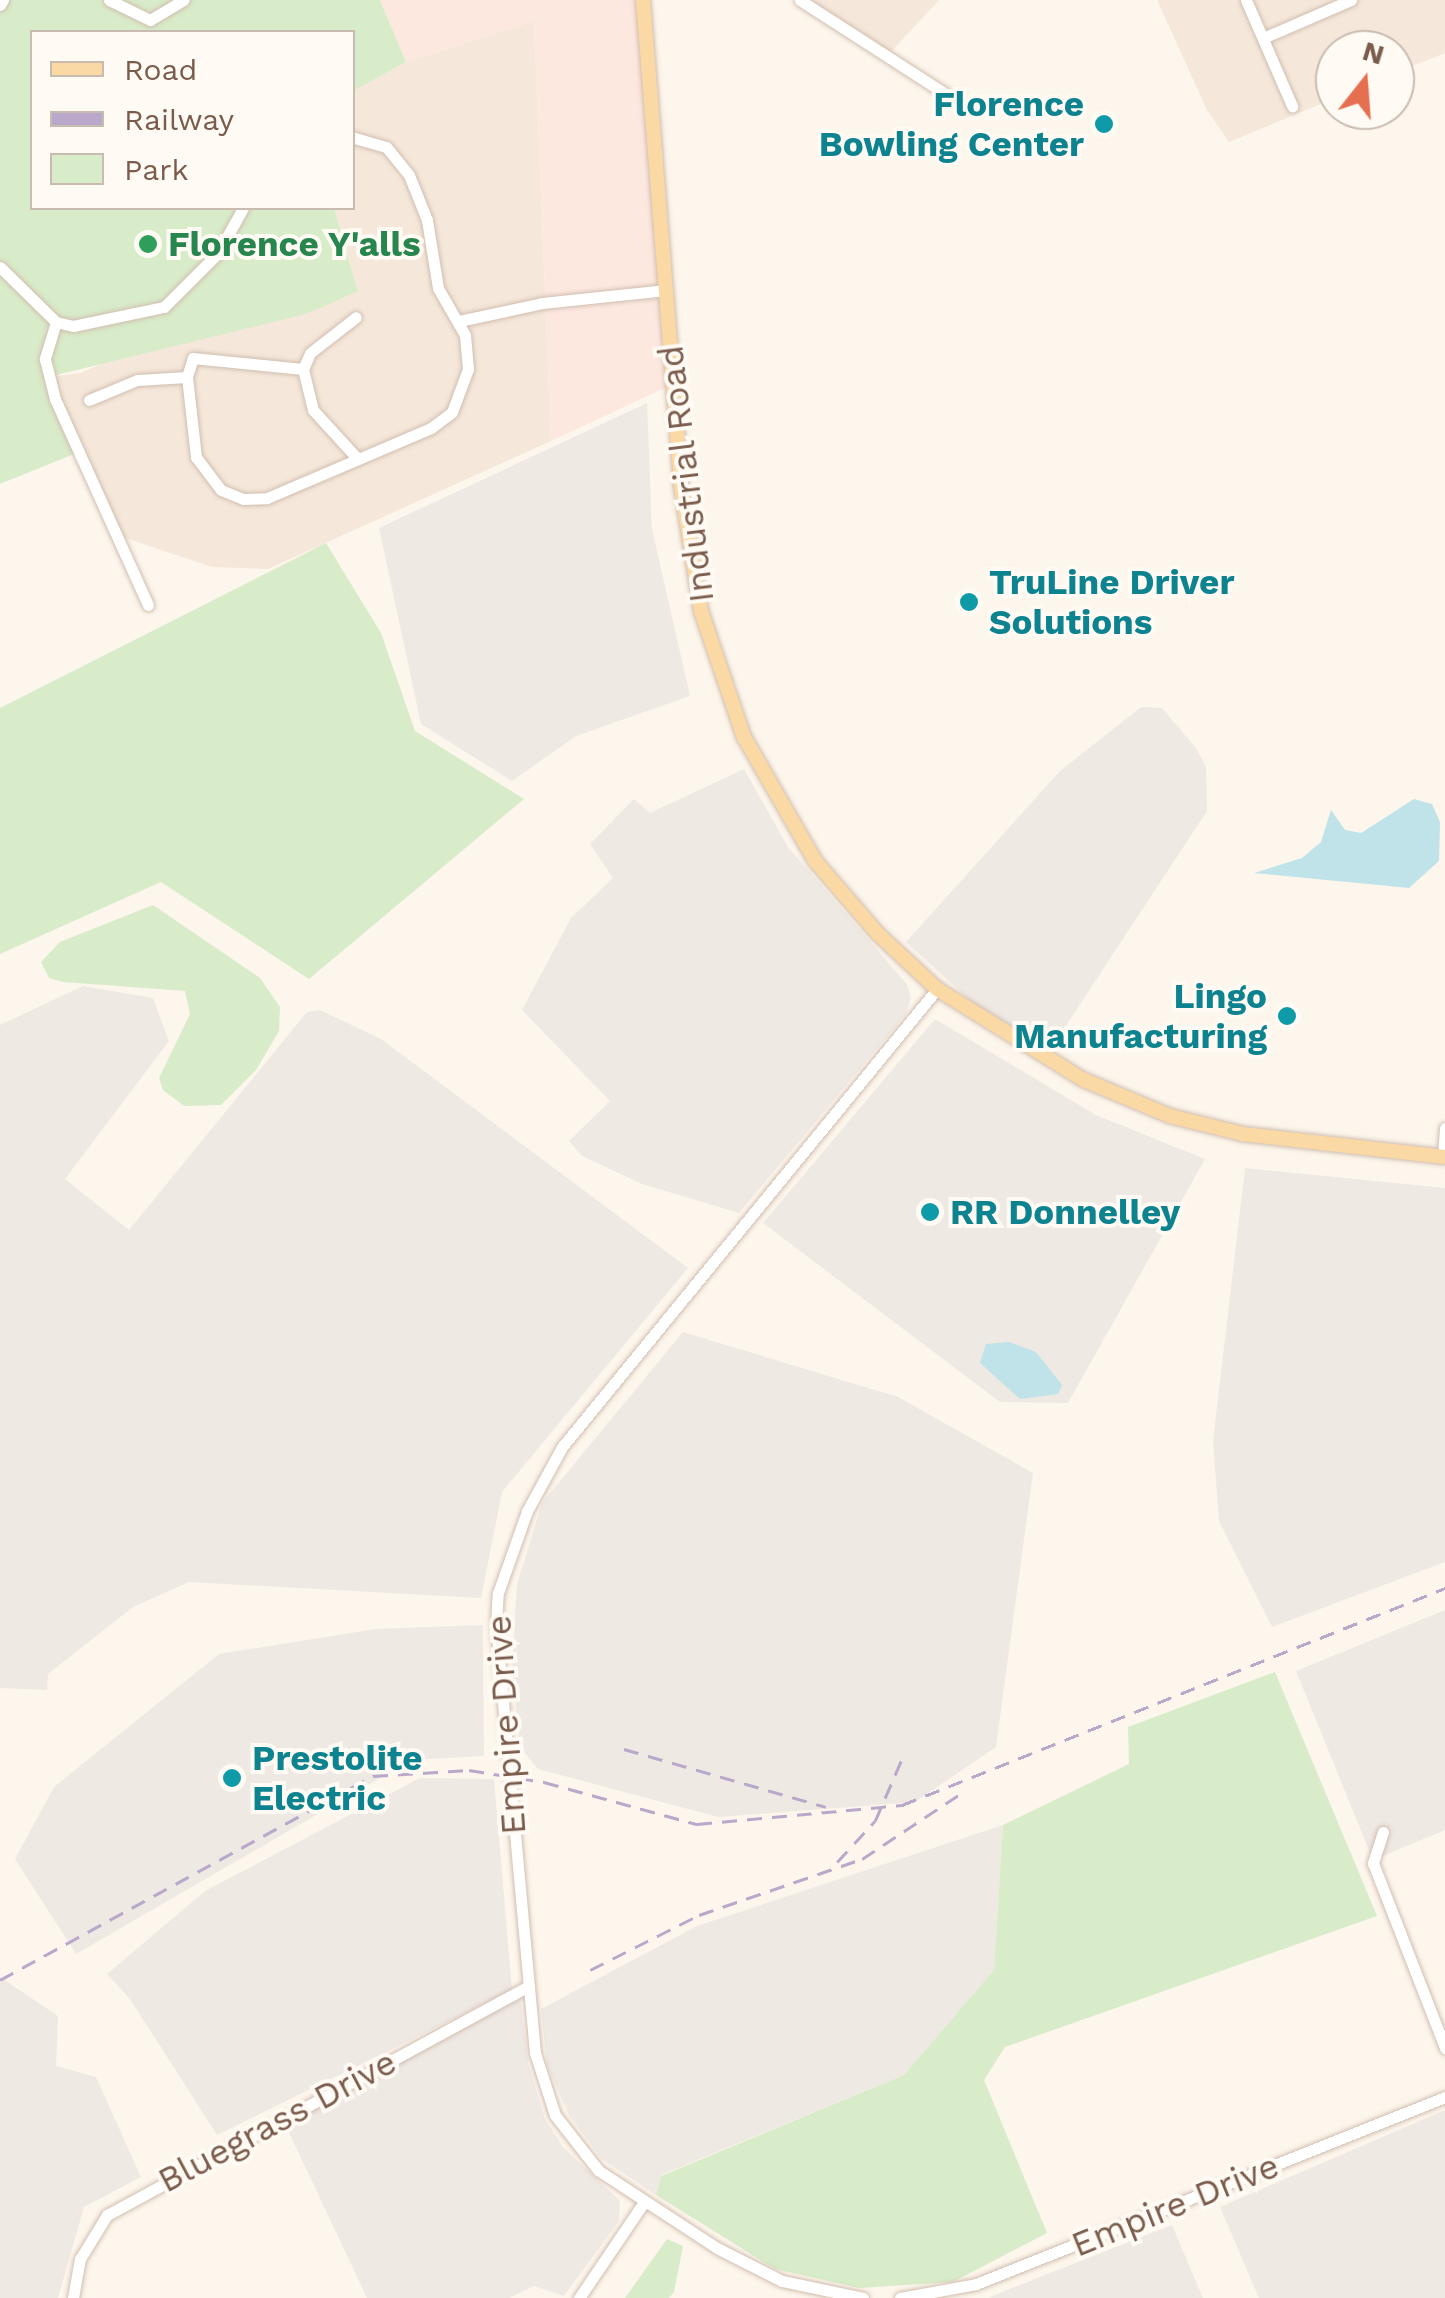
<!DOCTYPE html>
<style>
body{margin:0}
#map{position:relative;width:1445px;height:2298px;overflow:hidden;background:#fdf6ec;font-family:"Work Sans",sans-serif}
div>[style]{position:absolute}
.residential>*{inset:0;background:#f5e8da}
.commercial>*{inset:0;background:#fde8e0}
.industrial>*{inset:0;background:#efe9e4}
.green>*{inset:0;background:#d8ecc9}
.water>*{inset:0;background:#bfe3e8}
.roads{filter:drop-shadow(0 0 2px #d1beb0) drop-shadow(0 0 2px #d1beb0)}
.minor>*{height:11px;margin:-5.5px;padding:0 5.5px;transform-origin:5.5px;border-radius:5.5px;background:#fff}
.major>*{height:14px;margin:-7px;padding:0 7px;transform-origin:7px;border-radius:7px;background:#fbd9a5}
.rail>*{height:2.5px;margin-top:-1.25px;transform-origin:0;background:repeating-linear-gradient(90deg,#b9a8c9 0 15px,transparent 0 25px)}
.dots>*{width:28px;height:28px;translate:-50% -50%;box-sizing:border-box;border:5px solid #fffaf3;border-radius:50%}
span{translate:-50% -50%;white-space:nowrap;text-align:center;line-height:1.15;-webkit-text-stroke:8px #fffaf3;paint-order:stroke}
.culture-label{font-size:35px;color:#0d838f;font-weight:700}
.right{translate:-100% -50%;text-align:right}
.left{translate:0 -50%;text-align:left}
.leisure-label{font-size:35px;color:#27864d;font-weight:700}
.street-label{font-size:35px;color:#7a5c4d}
.legend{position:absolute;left:30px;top:30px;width:325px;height:180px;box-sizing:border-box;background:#fffaf3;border:2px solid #cabbb1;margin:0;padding:12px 18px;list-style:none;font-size:30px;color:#7a5c4d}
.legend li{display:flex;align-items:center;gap:20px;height:50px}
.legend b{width:50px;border:2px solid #cabbb1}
.north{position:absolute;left:1315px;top:30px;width:100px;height:100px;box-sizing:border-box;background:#fffaf3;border:2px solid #cabbb1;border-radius:50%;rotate:17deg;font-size:28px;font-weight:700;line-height:40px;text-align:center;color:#7a5c4d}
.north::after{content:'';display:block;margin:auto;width:35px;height:45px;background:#e76f51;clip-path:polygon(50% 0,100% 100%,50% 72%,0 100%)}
</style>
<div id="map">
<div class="residential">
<i style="clip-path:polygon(800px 0,939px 0,888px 55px)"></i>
<i style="clip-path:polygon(1157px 0,1445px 0,1445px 53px,1395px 73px,1395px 50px,1335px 50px,1335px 98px,1229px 142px,1207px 110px)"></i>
<i style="clip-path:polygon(534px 21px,551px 441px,268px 569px,212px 567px,119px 536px,48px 377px,81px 373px,125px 353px,358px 290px,334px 208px,352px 208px,353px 91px,406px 62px)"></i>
</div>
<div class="commercial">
<i style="clip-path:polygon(380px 0,643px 0,673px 384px,551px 441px,534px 21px,406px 62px)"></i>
</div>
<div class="industrial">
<i style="clip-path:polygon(647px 403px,652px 529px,690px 696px,576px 736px,512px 781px,421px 724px,379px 528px)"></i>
<i style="clip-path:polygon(1141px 707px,1162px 708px,1196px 748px,1206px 767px,1207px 811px,1048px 1053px,986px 1015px,906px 942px,1060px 771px)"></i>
<i style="clip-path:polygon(744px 769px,788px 847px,907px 984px,911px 998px,906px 1014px,739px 1213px,642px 1184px,582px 1156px,569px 1141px,610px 1101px,522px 1010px,571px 918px,613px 878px,590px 844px,634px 799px,650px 813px)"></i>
<i style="clip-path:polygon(83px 986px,153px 998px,169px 1041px,65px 1179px,129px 1230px,307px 1012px,320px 1010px,381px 1039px,688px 1268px,502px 1492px,481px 1598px,189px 1582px,133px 1607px,48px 1674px,47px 1690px,0 1688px,0 1025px)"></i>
<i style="clip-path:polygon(935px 1019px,1096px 1115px,1205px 1159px,1068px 1403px,1000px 1402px,763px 1223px)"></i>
<i style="clip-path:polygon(1245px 1168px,1445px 1188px,1445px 1562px,1272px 1627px,1219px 1521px,1213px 1441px)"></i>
<i style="clip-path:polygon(683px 1332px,898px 1397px,1033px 1473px,996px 1747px,915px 1802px,718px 1817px,538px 1769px,520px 1747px,512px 1670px,517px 1584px,542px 1503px)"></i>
<i style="clip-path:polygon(1445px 1610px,1445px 1830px,1373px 1860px,1296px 1671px)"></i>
<i style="clip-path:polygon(483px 1625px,484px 1756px,411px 1760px,76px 1954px,15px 1859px,54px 1787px,219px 1654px,376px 1629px)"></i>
<i style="clip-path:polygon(420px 1778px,494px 1779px,512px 1990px,217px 2135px,130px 1999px,107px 1974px,205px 1891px)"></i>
<i style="clip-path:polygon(1003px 1825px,994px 1971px,904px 2075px,661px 2175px,656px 2195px,602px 2159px,569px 2115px,547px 2065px,541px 2009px,697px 1926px)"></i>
<i style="clip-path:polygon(0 1977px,58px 2016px,56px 2066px,96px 2077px,141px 2177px,84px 2207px,58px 2298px,0 2298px)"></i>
<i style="clip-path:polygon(520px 1996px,528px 2063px,545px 2119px,563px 2147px,620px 2201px,619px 2221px,564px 2296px,534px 2286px,509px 2298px,367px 2298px,285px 2124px)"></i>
<i style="clip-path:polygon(1445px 2110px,1445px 2298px,1259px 2298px,1220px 2207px)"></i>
<i style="clip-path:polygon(1172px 2225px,1203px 2298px,988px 2298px,1017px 2286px)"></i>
</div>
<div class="green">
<i style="clip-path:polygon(0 0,380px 0,406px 62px,353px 91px,352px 32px,32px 32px,32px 208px,334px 208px,358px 291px,306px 314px,48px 377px,79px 452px,0 484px)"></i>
<i style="clip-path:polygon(326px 543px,381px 633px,415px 731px,524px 799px,309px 979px,161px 882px,0 954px,0 708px)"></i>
<i style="clip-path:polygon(153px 905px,260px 978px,280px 1007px,279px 1031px,256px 1070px,221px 1105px,184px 1106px,163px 1090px,159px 1078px,190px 1014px,185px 991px,63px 982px,49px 978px,41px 962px,60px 942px)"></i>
<i style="clip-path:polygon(1275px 1672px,1377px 1916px,1005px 2047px,984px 2080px,1047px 2233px,953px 2282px,859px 2288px,775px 2269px,656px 2195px,661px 2176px,904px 2075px,994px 1970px,1003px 1825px,1129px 1764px,1128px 1727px)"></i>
<i style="clip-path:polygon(667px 2239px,683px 2246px,674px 2292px,669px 2298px,625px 2298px)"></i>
</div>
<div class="water">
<i style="clip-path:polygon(1414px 799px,1432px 804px,1440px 822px,1439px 861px,1409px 888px,1254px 873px,1302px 858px,1321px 842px,1331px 810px,1345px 830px,1361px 833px)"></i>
<i style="clip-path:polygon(1009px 1342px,1036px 1352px,1062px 1385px,1058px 1394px,1020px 1399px,980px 1363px,986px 1344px)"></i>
</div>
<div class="roads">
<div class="minor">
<i style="left:109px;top:0;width:46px;rotate:26deg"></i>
<i style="left:150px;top:20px;width:39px;rotate:-31deg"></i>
<i style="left:800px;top:0;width:188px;rotate:32.8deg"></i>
<i style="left:1246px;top:0;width:116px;rotate:66.5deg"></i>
<i style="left:0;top:5px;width:6px;rotate:-59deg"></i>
<i style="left:1263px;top:38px;width:96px;rotate:-23.4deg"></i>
<i style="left:0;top:267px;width:78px;rotate:44.5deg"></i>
<i style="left:56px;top:322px;width:39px;rotate:107deg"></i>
<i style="left:45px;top:359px;width:41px;rotate:76deg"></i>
<i style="left:55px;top:399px;width:226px;rotate:65.7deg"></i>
<i style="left:459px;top:321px;width:85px;rotate:-12.2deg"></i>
<i style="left:542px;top:303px;width:125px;rotate:-6deg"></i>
<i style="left:56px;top:322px;width:17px;rotate:13deg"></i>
<i style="left:73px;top:326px;width:93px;rotate:-11.8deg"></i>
<i style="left:164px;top:307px;width:76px;rotate:-45deg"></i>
<i style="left:218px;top:253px;width:51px;rotate:-60.9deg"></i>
<i style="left:303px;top:369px;width:111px;rotate:-174.3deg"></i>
<i style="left:193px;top:358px;width:20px;rotate:108deg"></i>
<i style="left:187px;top:377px;width:81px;rotate:83.6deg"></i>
<i style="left:196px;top:457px;width:41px;rotate:52.9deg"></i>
<i style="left:221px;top:490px;width:24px;rotate:22deg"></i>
<i style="left:243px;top:499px;width:24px;rotate:-2deg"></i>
<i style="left:267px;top:498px;width:178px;rotate:-23.1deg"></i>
<i style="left:431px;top:428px;width:26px;rotate:-37deg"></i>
<i style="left:452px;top:412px;width:46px;rotate:-69.6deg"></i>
<i style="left:468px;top:369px;width:34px;rotate:-95deg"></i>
<i style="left:465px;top:335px;width:54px;rotate:-119.9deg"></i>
<i style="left:438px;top:288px;width:69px;rotate:-99.2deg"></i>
<i style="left:427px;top:220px;width:48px;rotate:-111.8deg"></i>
<i style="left:409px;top:175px;width:36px;rotate:-129deg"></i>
<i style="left:386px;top:147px;width:35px;rotate:-164deg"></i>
<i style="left:303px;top:369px;width:42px;rotate:76.3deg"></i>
<i style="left:313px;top:410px;width:65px;rotate:47.5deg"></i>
<i style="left:303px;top:369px;width:17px;rotate:-66deg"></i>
<i style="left:310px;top:353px;width:58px;rotate:-38deg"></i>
<i style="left:89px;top:400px;width:52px;rotate:-22.6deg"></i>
<i style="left:137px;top:380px;width:50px;rotate:-3.4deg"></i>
<i style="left:1443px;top:1157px;width:29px;rotate:-86deg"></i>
<i style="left:1383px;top:1832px;width:33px;rotate:108deg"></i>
<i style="left:1373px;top:1863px;width:199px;rotate:68.7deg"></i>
<i style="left:73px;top:2298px;width:40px;rotate:-80deg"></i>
<i style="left:80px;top:2259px;width:52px;rotate:-58.5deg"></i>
<i style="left:107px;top:2215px;width:480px;rotate:-28.5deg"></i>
<i style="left:579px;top:2298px;width:116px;rotate:-55.9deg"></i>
<i style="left:863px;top:2298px;width:83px;rotate:-168.1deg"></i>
<i style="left:782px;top:2281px;width:73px;rotate:-153.1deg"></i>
<i style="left:717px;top:2248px;width:142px;rotate:-146.8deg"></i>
<i style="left:598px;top:2170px;width:70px;rotate:-128deg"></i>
<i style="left:555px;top:2115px;width:65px;rotate:-107.9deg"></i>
<i style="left:535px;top:2053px;width:429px;rotate:-95.2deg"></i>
<i style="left:496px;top:1626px;width:33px;rotate:-87deg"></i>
<i style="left:498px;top:1593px;width:87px;rotate:-70.5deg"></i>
<i style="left:527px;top:1511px;width:73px;rotate:-61.3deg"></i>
<i style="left:562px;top:1447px;width:592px;rotate:-50.69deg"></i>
<i style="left:900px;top:2298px;width:77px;rotate:-10.4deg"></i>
<i style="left:976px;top:2284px;width:505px;rotate:-21.74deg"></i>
</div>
<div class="major">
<i style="left:643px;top:0;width:487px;rotate:85.5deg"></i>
<i style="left:681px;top:486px;width:127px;rotate:80.9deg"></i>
<i style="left:701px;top:611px;width:133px;rotate:71.2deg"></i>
<i style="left:744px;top:737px;width:144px;rotate:60.1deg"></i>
<i style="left:816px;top:862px;width:94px;rotate:49.3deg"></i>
<i style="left:877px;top:933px;width:82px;rotate:43deg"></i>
<i style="left:937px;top:989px;width:173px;rotate:31.8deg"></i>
<i style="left:1084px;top:1080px;width:93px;rotate:22.7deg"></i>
<i style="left:1170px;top:1116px;width:75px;rotate:13.9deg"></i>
<i style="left:1243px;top:1134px;width:203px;rotate:6.5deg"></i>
</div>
</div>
<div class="rail">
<i style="left:624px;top:1749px;width:210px;rotate:16deg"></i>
<i style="left:837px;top:1862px;width:56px;rotate:-47.2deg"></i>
<i style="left:875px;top:1821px;width:73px;rotate:-66.6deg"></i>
<i style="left:590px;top:1970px;width:122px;rotate:-26.8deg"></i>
<i style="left:699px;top:1915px;width:172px;rotate:-19deg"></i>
<i style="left:862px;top:1859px;width:118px;rotate:-33.6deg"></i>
<i style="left:0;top:1980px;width:425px;rotate:-28.7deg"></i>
<i style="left:373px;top:1776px;width:96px;rotate:-3.6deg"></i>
<i style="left:469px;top:1770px;width:76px;rotate:9.1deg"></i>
<i style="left:544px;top:1782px;width:159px;rotate:15.4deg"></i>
<i style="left:697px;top:1824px;width:206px;rotate:-5.3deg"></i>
<i style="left:902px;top:1805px;width:585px;rotate:-21.78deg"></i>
</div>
<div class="dots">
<i style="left:1104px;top:124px;background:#0f9aa8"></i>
<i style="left:148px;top:244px;background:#2e9e5b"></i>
<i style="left:969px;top:602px;background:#0f9aa8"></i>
<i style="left:1287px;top:1016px;background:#0f9aa8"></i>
<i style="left:930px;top:1212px;background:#0f9aa8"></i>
<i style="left:232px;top:1778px;background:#0f9aa8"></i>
</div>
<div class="culture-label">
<span class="right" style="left:1084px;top:124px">Florence<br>Bowling Center</span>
<span class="left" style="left:989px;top:602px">TruLine Driver<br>Solutions</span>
<span class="right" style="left:1267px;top:1016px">Lingo<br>Manufacturing</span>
<span class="left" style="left:950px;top:1212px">RR Donnelley</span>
<span class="left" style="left:252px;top:1778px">Prestolite<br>Electric</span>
</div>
<div class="leisure-label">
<span class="left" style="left:168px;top:244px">Florence Y'alls</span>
</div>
<div class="street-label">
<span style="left:686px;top:474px;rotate:-97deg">Industrial Road</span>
<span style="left:506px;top:1725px;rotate:-94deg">Empire Drive</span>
<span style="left:277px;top:2121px;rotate:-28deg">Bluegrass Drive</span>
<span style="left:1175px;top:2205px;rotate:-22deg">Empire Drive</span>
</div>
<ul class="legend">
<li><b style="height:12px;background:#fbd9a5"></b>Road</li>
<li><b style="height:12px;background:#b9a8c9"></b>Railway</li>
<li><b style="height:28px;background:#d8ecc9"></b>Park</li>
</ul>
<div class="north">N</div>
</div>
